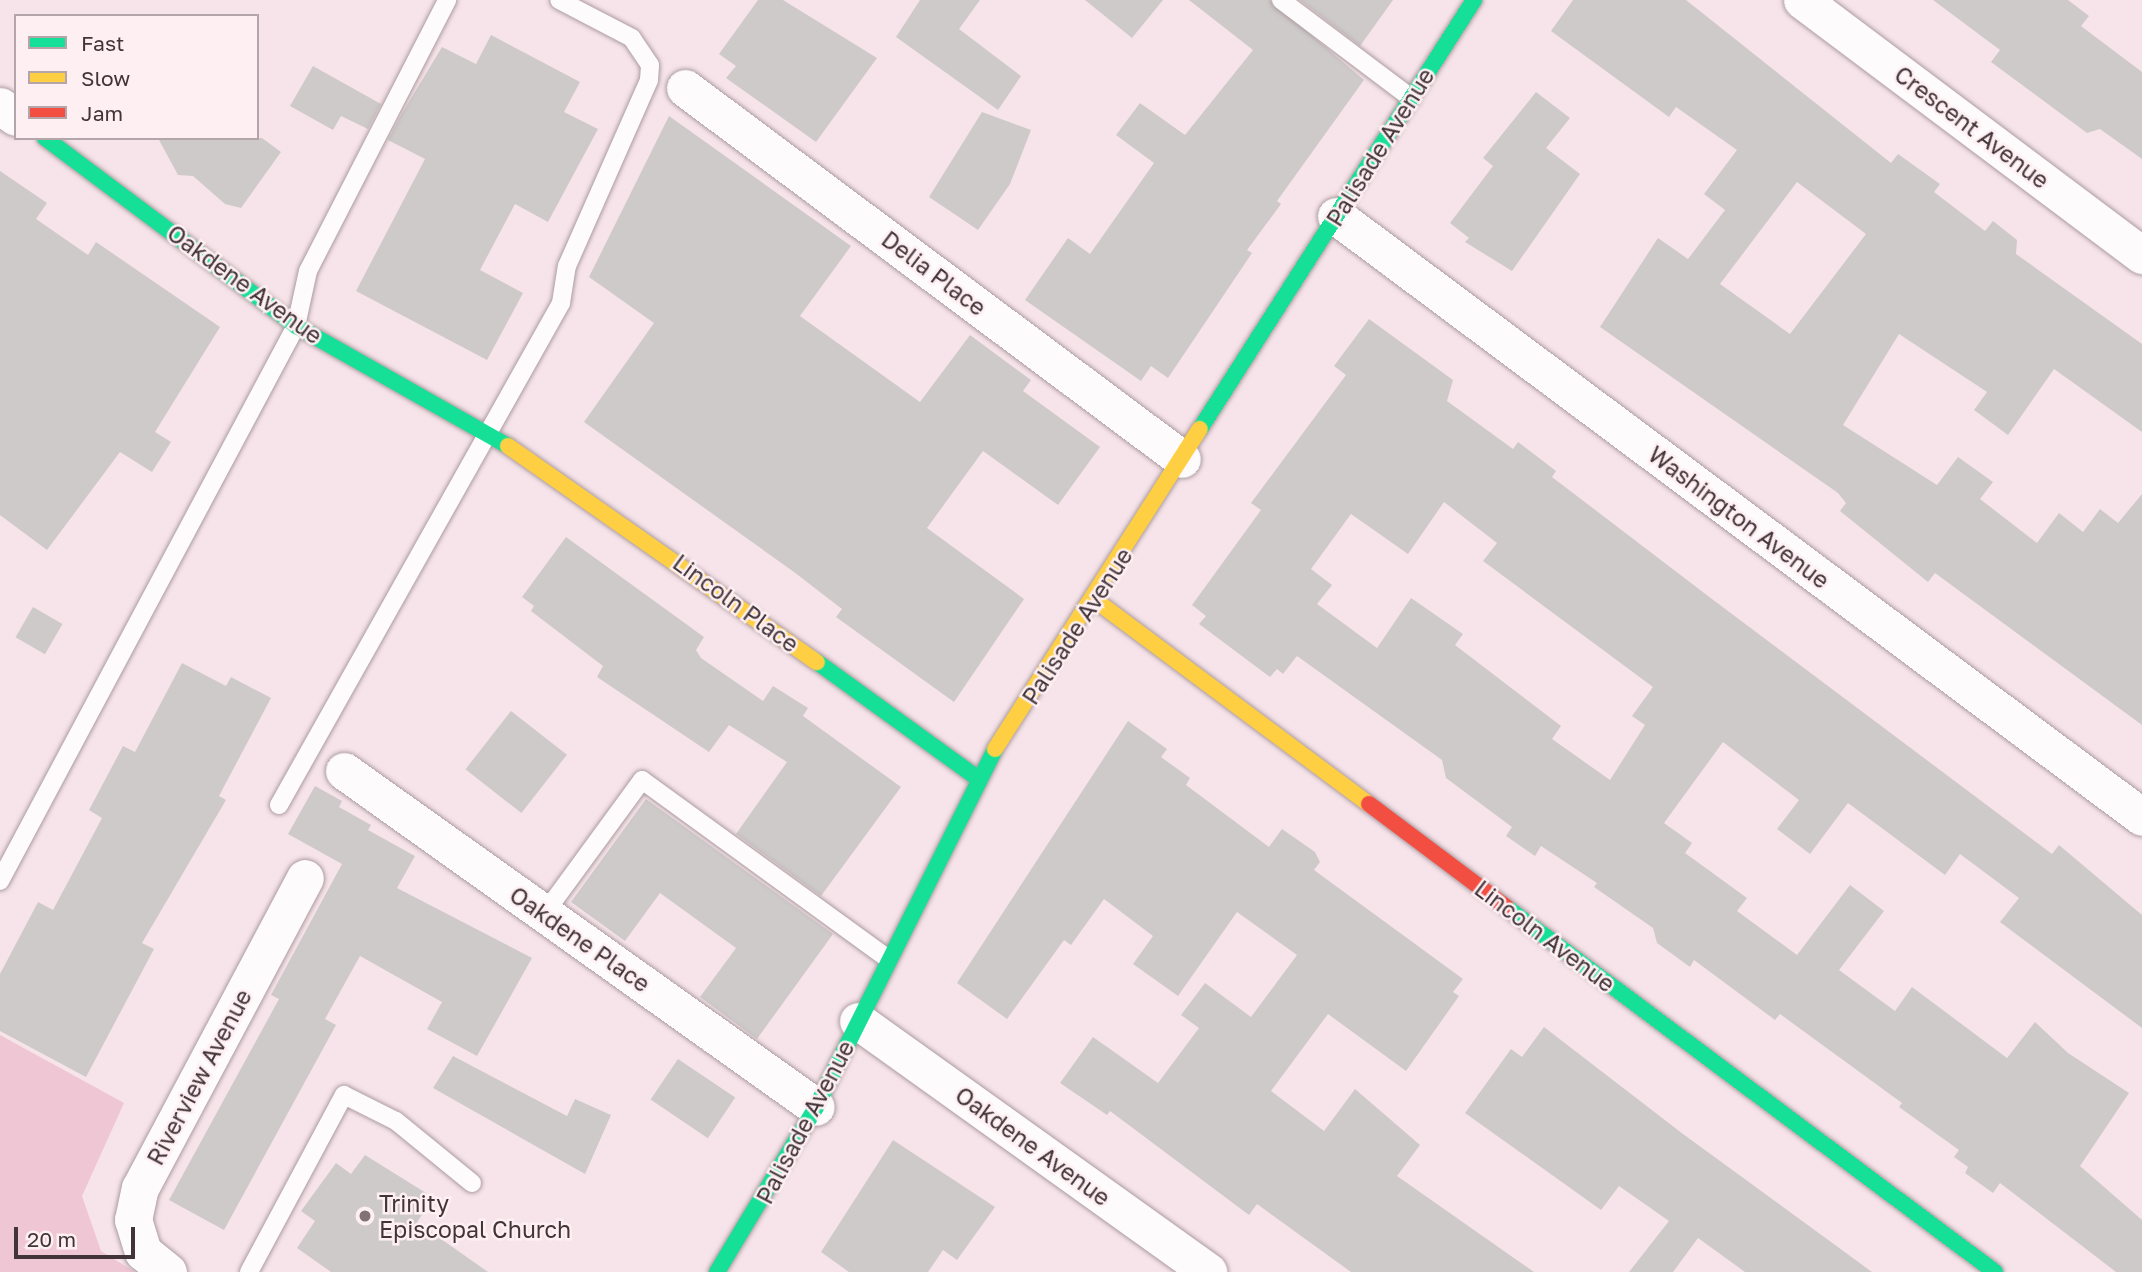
<!DOCTYPE html>
<style>
body{margin:0}
#map{position:relative;width:2142px;height:1272px;overflow:hidden;background:#f7e4ea;font-family:"Golos Text",sans-serif}
div>[style]{position:absolute}
.green>*{inset:0;background:#efc6d3}
.building>*{inset:0;background:#cecac9;transform-origin:0 0}
.roads{filter:drop-shadow(0 0 2px #ab9ca1) drop-shadow(0 0 2px #ab9ca1)}
.lane>*{height:18px;margin:-9px;padding:0 9px;transform-origin:9px;border-radius:9px;background:#fefbfc}
.street>*{height:37px;margin:-18.5px;padding:0 18.5px;transform-origin:18.5px;border-radius:18.5px;background:#fefbfc}
.fast>*{height:16px;margin:-8px;padding:0 8px;transform-origin:8px;border-radius:8px;background:#16e098}
.slow>*{height:16px;margin:-8px;padding:0 8px;transform-origin:8px;border-radius:8px;background:#ffcf43}
.jam>*{height:16px;margin:-8px;padding:0 8px;transform-origin:8px;border-radius:8px;background:#f24e42}
.dots>*{width:19px;height:19px;translate:-50% -50%;box-sizing:border-box;border:4px solid #feeff3;border-radius:50%}
span{translate:-50% -50%;white-space:nowrap;text-align:center;line-height:1.15;-webkit-text-stroke:5px #feeff3;paint-order:stroke}
.street-label{font-size:23px;color:#423539}
.poi-label{font-size:23px;color:#423539}
.left{translate:0 -50%;text-align:left}
.legend{position:absolute;left:14px;top:14px;width:245px;height:126px;box-sizing:border-box;background:#feeff3;border:2px solid #b3a5a9;margin:0;padding:9px 12px;list-style:none;font-size:21px;color:#423539}
.legend li{display:flex;align-items:center;gap:14px;height:35px}
.legend b{width:35px;border:2px solid #b3a5a9}
.scale{position:absolute;left:14px;top:1227px;width:121px;height:32px;box-sizing:border-box;border:4px solid #423539;border-top:0;padding-left:9px;font-size:21px;line-height:24px;white-space:nowrap;color:#423539;-webkit-text-stroke:5px #feeff3;paint-order:stroke}
</style>
<div id="map">
<div class="green">
<i style="clip-path:polygon(0 1035px,124px 1103px,82px 1196px,101px 1251px,135px 1272px,0 1272px)"></i>
</div>
<div class="building">
<i style="clip-path:polygon(758px 0,783px 0,877px 58px,816px 142px,726px 78px,736px 66px,719px 54px)"></i>
<i style="clip-path:polygon(920px 0,980px 0,959px 29px,1021px 76px,998px 110px,896px 37px)"></i>
<i style="clip-path:polygon(1085px 0,1163px 0,1132px 38px)"></i>
<i style="clip-path:polygon(1189px 0,1270px 0,1364px 80px,1277px 201px,1281px 204px,1247px 250px,1252px 253px,1168px 378px,1151px 366px,1141px 381px,1025px 300px,1068px 238px,1090px 254px,1154px 163px,1116px 135px,1140px 103px,1185px 135px,1253px 50px)"></i>
<i style="clip-path:polygon(1300px 0,1393px 0,1360px 46px)"></i>
<i style="clip-path:polygon(evenodd,1573px 0,1686px 0,1891px 163px,1898px 154px,1940px 184px,1934px 192px,1985px 231px,1993px 221px,2017px 240px,2016px 254px,2142px 344px,2142px 432px,2054px 369px,2008px 435px,1974px 410px,1987px 392px,1899px 334px,1843px 425px,1937px 485px,1958px 457px,1993px 482px,1980px 499px,2037px 543px,2059px 513px,2083px 532px,2100px 509px,2118px 523px,2142px 494px,2142px 725px,1935px 573px,1928px 582px,1840px 511px,1846px 503px,1838px 493px,1600px 327px,1658px 238px,1688px 259px,1725px 210px,1704px 194px,1737px 150px,1676px 107px,1669px 117px,1551px 31px,1573px 0,1797px 182px,1866px 234px,1790px 334px,1720px 284px,1797px 182px)"></i>
<i style="clip-path:polygon(1933px 0,2068px 0,2089px 16px,2081px 26px,2142px 72px,2142px 159px,2100px 129px,2087px 133px,1991px 62px,2000px 50px)"></i>
<i style="clip-path:polygon(491px 35px,580px 82px,564px 112px,598px 129px,548px 222px,515px 204px,480px 270px,523px 293px,487px 360px,356px 291px,425px 159px,388px 140px,401px 115px,442px 47px,476px 64px)"></i>
<i style="clip-path:polygon(313px 66px,381px 104px,368px 129px,341px 116px,333px 130px,290px 106px)"></i>
<i style="clip-path:polygon(1536px 92px,1570px 118px,1546px 148px,1580px 174px,1512px 271px,1465px 242px,1469px 238px,1450px 223px,1493px 166px,1483px 158px)"></i>
<i style="clip-path:polygon(982px 112px,1031px 130px,1010px 184px,978px 230px,929px 197px)"></i>
<i style="clip-path:polygon(669px 116px,851px 246px,800px 316px,920px 402px,970px 335px,1031px 380px,1023px 391px,1100px 447px,1058px 505px,983px 451px,927px 528px,1024px 599px,954px 702px,836px 617px,842px 609px,794px 572px,584px 422px,654px 323px,589px 277px)"></i>
<i style="clip-path:polygon(158px 138px,262px 138px,281px 152px,241px 208px,225px 204px,193px 176px,178px 175px)"></i>
<i style="clip-path:polygon(0 171px,47px 203px,36px 219px,88px 255px,96px 242px,220px 327px,155px 432px,171px 442px,152px 472px,120px 452px,47px 550px,0 515px)"></i>
<i style="clip-path:polygon(evenodd,1369px 319px,1453px 380px,1447px 401px,1513px 449px,1518px 442px,1556px 471px,1552px 477px,1712px 599px,2052px 854px,2059px 845px,2142px 915px,2142px 1028px,2000px 922px,2019px 898px,1960px 854px,1945px 875px,1848px 803px,1810px 854px,1777px 829px,1799px 800px,1723px 742px,1664px 823px,1692px 843px,1685px 853px,1747px 898px,1737px 911px,1797px 955px,1850px 885px,1884px 911px,1839px 970px,1895px 1011px,1912px 987px,2007px 1058px,2035px 1022px,2068px 1053px,2129px 1093px,2080px 1166px,2142px 1220px,2142px 1272px,2116px 1272px,2000px 1183px,1993px 1193px,1965px 1173px,1968px 1167px,1954px 1157px,1959px 1150px,1899px 1107px,1902px 1103px,1780px 1014px,1775px 1020px,1694px 960px,1690px 967px,1657px 943px,1653px 928px,1594px 887px,1597px 883px,1541px 846px,1535px 856px,1506px 836px,1512px 827px,1446px 778px,1442px 760px,1297px 656px,1283px 674px,1277px 669px,1270px 677px,1199px 624px,1206px 616px,1192px 605px,1261px 510px,1251px 503px,1346px 375px,1334px 366px,1369px 319px,1444px 502px,1497px 543px,1483px 561px,1653px 687px,1632px 716px,1645px 725px,1610px 780px,1552px 739px,1561px 726px,1455px 645px,1463px 634px,1411px 598px,1377px 648px,1317px 604px,1332px 585px,1311px 569px,1351px 514px,1408px 554px,1444px 502px)"></i>
<i style="clip-path:polygon(566px 537px,704px 637px,696px 650px,701px 658px,763px 701px,773px 686px,808px 708px,803px 716px,901px 787px,821px 896px,736px 834px,787px 762px,729px 725px,709px 752px,597px 677px,603px 666px,531px 611px,534px 606px,522px 597px)"></i>
<i style="left:33px;top:607px;width:34px;height:35px;rotate:30deg"></i>
<i style="clip-path:polygon(182px 663px,226px 686px,231px 677px,271px 698px,219px 796px,226px 800px,142px 943px,154px 949px,86px 1077px,0 1031px,0 974px,38px 902px,53px 910px,102px 818px,89px 810px,123px 746px,135px 752px)"></i>
<i style="left:511px;top:711px;width:71px;height:74px;rotate:38deg"></i>
<i style="clip-path:polygon(1128px 721px,1167px 749px,1161px 757px,1190px 778px,1186px 785px,1269px 847px,1282px 829px,1315px 852px,1320px 862px,1314px 870px,1463px 979px,1453px 992px,1459px 996px,1406px 1071px,1328px 1014px,1271px 1091px,1324px 1131px,1355px 1089px,1420px 1145px,1397px 1176px,1534px 1272px,1351px 1272px,1257px 1204px,1249px 1215px,1110px 1111px,1107px 1115px,1060px 1083px,1093px 1037px,1158px 1083px,1199px 1028px,1181px 1015px,1205px 983px,1251px 1017px,1297px 955px,1237px 912px,1178px 996px,1133px 964px,1153px 936px,1104px 899px,1071px 945px,1064px 940px,1007px 1019px,957px 983px)"></i>
<i style="clip-path:polygon(315px 786px,342px 801px,339px 807px,371px 825px,368px 830px,415px 856px,397px 888px,532px 958px,477px 1056px,427px 1029px,442px 1002px,360px 956px,325px 1019px,336px 1025px,224px 1230px,169px 1200px,279px 999px,271px 995px,342px 864px,288px 834px)"></i>
<i style="clip-path:polygon(646px 799px,833px 934px,757px 1039px,700px 997px,736px 948px,660px 893px,625px 941px,571px 902px)"></i>
<i style="clip-path:polygon(1544px 1027px,1683px 1134px,1872px 1272px,1745px 1272px,1698px 1238px,1673px 1272px,1629px 1272px,1669px 1221px,1619px 1186px,1601px 1210px,1465px 1113px,1511px 1049px,1522px 1057px)"></i>
<i style="clip-path:polygon(453px 1056px,567px 1116px,575px 1099px,611px 1115px,585px 1174px,433px 1088px)"></i>
<i style="left:678px;top:1059px;width:69px;height:49px;rotate:34deg"></i>
<i style="clip-path:polygon(893px 1140px,995px 1207px,957px 1260px,943px 1250px,928px 1272px,849px 1272px,821px 1252px)"></i>
<i style="clip-path:polygon(365px 1155px,434px 1198px,417px 1222px,488px 1272px,331px 1272px,297px 1248px,315px 1221px,301px 1211px,336px 1163px,351px 1174px)"></i>
</div>
<div class="roads">
<div class="lane">
<i style="left:1281px;top:0;width:163px;rotate:37deg"></i>
<i style="left:279px;top:805px;width:576px;rotate:-60.67deg"></i>
<i style="left:561px;top:303px;width:37px;rotate:-81deg"></i>
<i style="left:567px;top:266px;width:203px;rotate:-66.2deg"></i>
<i style="left:649px;top:80px;width:15px;rotate:-86deg"></i>
<i style="left:650px;top:65px;width:32px;rotate:-124deg"></i>
<i style="left:632px;top:38px;width:82px;rotate:-152.5deg"></i>
<i style="left:0;top:881px;width:629px;rotate:-61.93deg"></i>
<i style="left:296px;top:326px;width:56px;rotate:-77.7deg"></i>
<i style="left:308px;top:271px;width:305px;rotate:-62.8deg"></i>
<i style="left:544px;top:914px;width:166px;rotate:-53.8deg"></i>
<i style="left:642px;top:780px;width:303px;rotate:36deg"></i>
<i style="left:249px;top:1272px;width:201px;rotate:-61.8deg"></i>
<i style="left:344px;top:1095px;width:58px;rotate:26.6deg"></i>
<i style="left:396px;top:1121px;width:98px;rotate:39.2deg"></i>
</div>
<div class="street">
<i style="left:1802px;top:0;width:425px;rotate:36.9deg"></i>
<i style="left:685px;top:88px;width:620px;rotate:36.74deg"></i>
<i style="left:0;top:106px;width:19px;rotate:35deg"></i>
<i style="left:1336px;top:216px;width:1005px;rotate:36.71deg"></i>
<i style="left:344px;top:771px;width:579px;rotate:35.45deg"></i>
<i style="left:858px;top:1021px;width:431px;rotate:35.6deg"></i>
<i style="left:168px;top:1272px;width:32px;rotate:-141deg"></i>
<i style="left:143px;top:1252px;width:34px;rotate:-107deg"></i>
<i style="left:133px;top:1220px;width:33px;rotate:-78deg"></i>
<i style="left:140px;top:1188px;width:351px;rotate:-62deg"></i>
</div>
<div class="fast">
<i style="left:45px;top:138px;width:314px;rotate:36.8deg"></i>
<i style="left:296px;top:326px;width:244px;rotate:29.5deg"></i>
<i style="left:1200px;top:429px;width:509px;rotate:-57.43deg"></i>
<i style="left:817px;top:662px;width:198px;rotate:35.9deg"></i>
<i style="left:1506px;top:907px;width:610px;rotate:36.74deg"></i>
<i style="left:717px;top:1272px;width:192px;rotate:-59deg"></i>
<i style="left:816px;top:1107px;width:400px;rotate:-63.4deg"></i>
</div>
<div class="slow">
<i style="left:508px;top:446px;width:377px;rotate:35deg"></i>
<i style="left:1095px;top:600px;width:342px;rotate:36.7deg"></i>
<i style="left:995px;top:749px;width:380px;rotate:-57.4deg"></i>
</div>
<div class="jam">
<i style="left:1369px;top:804px;width:171px;rotate:36.9deg"></i>
</div>
</div>
<div class="dots">
<i style="left:365px;top:1216px;background:#817277"></i>
</div>
<div class="street-label">
<span style="left:1972px;top:127px;rotate:37deg">Crescent Avenue</span>
<span style="left:1380px;top:147px;rotate:-58deg">Palisade Avenue</span>
<span style="left:934px;top:273px;rotate:37deg">Delia Place</span>
<span style="left:245px;top:284px;rotate:36deg">Oakdene Avenue</span>
<span style="left:1739px;top:517px;rotate:37deg">Washington Avenue</span>
<span style="left:736px;top:603px;rotate:36deg">Lincoln Place</span>
<span style="left:1077px;top:626px;rotate:-57deg">Palisade Avenue</span>
<span style="left:1545px;top:936px;rotate:37deg">Lincoln Avenue</span>
<span style="left:580px;top:939px;rotate:35deg">Oakdene Place</span>
<span style="left:199px;top:1077px;rotate:-62deg">Riverview Avenue</span>
<span style="left:805px;top:1122px;rotate:-62deg">Palisade Avenue</span>
<span style="left:1033px;top:1146px;rotate:36deg">Oakdene Avenue</span>
</div>
<div class="poi-label">
<span class="left" style="left:379px;top:1216px">Trinity<br>Episcopal Church</span>
</div>
<ul class="legend">
<li><b style="height:9px;background:#16e098"></b>Fast</li>
<li><b style="height:9px;background:#ffcf43"></b>Slow</li>
<li><b style="height:9px;background:#f24e42"></b>Jam</li>
</ul>
<div class="scale">20 m</div>
</div>
